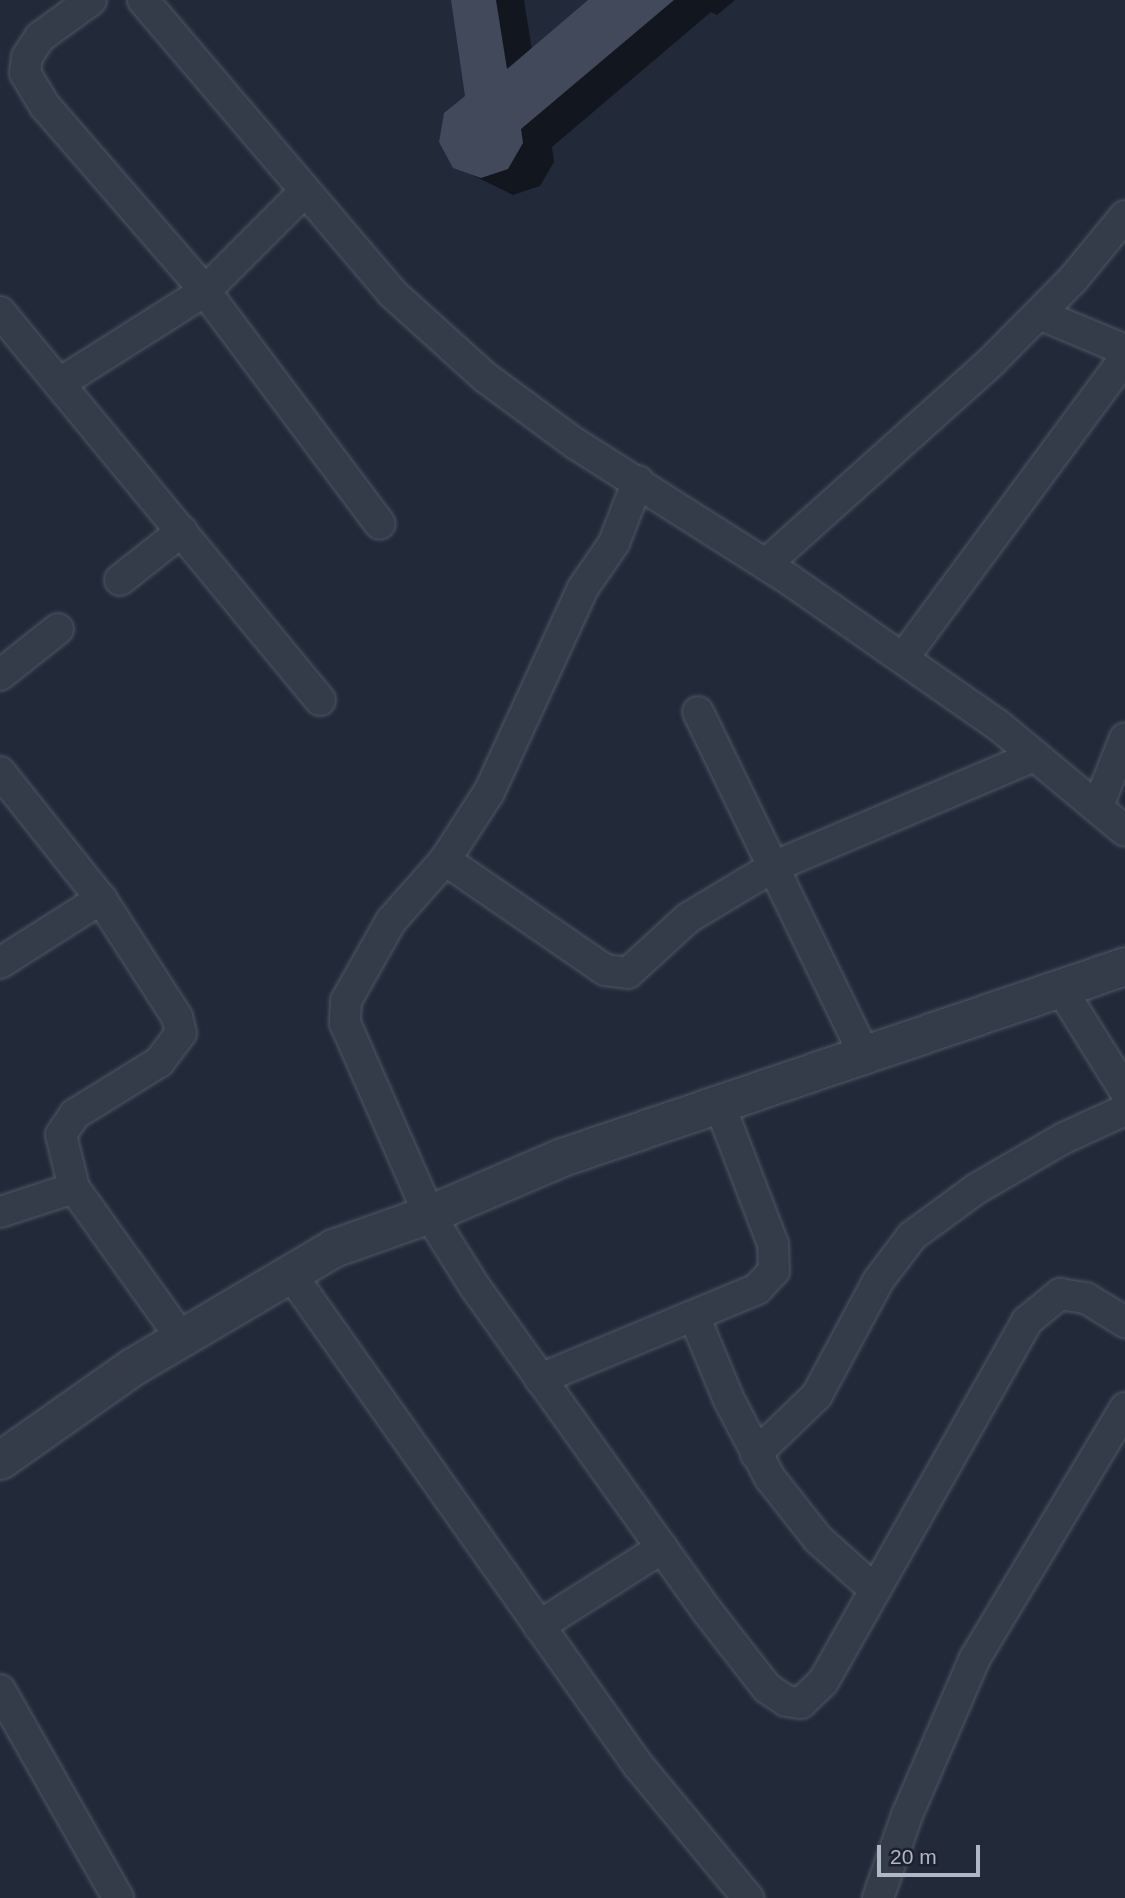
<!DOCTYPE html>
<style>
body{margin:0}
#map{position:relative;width:1125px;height:1898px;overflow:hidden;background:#222a39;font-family:Arial,sans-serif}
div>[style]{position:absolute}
.shadow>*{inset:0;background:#0007}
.building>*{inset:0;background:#41495b}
.roads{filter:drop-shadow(0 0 2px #505764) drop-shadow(0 0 2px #505764)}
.minor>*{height:30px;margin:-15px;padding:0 15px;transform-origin:15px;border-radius:15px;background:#353c49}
.tertiary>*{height:37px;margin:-18.5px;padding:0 18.5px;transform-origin:18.5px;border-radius:18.5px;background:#353c49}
span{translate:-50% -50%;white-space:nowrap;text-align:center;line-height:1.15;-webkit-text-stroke:7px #1b212e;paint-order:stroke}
.scale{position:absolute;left:877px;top:1845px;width:103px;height:32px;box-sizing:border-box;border:4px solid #b0b7c5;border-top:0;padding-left:9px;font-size:21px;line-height:24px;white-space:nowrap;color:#b0b7c5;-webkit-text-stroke:5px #1b212e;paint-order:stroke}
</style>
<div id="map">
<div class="shadow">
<i style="clip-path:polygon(453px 0,524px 0,532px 50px,591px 0,735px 0,717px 15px,711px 12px,552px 147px,554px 162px,540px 186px,513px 195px,454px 166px,467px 97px)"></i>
</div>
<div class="building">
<i style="clip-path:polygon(451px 0,496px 0,507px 69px,588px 0,674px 0,521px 129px,523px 143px,508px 169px,481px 178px,453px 168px,439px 142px,444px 113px,465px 96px)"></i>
</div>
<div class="roads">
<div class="minor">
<i style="left:91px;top:0;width:63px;rotate:144deg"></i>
<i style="left:40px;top:37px;width:24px;rotate:123deg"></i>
<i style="left:27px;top:57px;width:16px;rotate:97deg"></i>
<i style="left:25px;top:73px;width:39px;rotate:59deg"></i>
<i style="left:45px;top:106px;width:245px;rotate:49.1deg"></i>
<i style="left:205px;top:291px;width:291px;rotate:53.1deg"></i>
<i style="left:143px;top:0;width:385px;rotate:49.6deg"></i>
<i style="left:392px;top:293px;width:125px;rotate:42.1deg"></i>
<i style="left:485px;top:377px;width:113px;rotate:36.4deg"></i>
<i style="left:576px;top:444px;width:254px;rotate:32.4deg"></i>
<i style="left:790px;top:580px;width:254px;rotate:34.9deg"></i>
<i style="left:998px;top:725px;width:165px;rotate:39.8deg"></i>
<i style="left:0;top:312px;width:503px;rotate:50.49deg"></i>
<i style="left:1039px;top:314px;width:93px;rotate:22.7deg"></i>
<i style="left:60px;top:383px;width:172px;rotate:-32.4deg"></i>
<i style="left:205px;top:291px;width:139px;rotate:-45deg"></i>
<i style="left:638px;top:481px;width:66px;rotate:111.2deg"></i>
<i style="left:614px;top:543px;width:55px;rotate:124.6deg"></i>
<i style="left:583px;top:588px;width:225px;rotate:114.7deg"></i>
<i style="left:489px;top:792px;width:81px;rotate:122.9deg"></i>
<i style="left:445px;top:860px;width:81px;rotate:131.5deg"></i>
<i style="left:391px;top:921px;width:92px;rotate:119.4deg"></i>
<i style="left:346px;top:1001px;width:22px;rotate:93deg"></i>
<i style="left:345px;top:1023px;width:209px;rotate:66.3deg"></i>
<i style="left:429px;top:1214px;width:86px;rotate:57.8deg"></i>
<i style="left:475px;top:1287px;width:398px;rotate:54.4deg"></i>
<i style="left:707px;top:1611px;width:98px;rotate:52.1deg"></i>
<i style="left:767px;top:1688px;width:23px;rotate:34deg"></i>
<i style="left:786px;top:1701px;width:15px;rotate:8deg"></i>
<i style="left:801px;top:1703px;width:30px;rotate:-44deg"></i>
<i style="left:823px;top:1682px;width:415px;rotate:-60.5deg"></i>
<i style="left:1027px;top:1321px;width:43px;rotate:-39.3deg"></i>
<i style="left:1060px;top:1294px;width:26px;rotate:9deg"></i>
<i style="left:1086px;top:1298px;width:46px;rotate:31.6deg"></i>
<i style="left:766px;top:564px;width:304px;rotate:-41.9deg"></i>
<i style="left:992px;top:361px;width:117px;rotate:-45.3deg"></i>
<i style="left:1074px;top:278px;width:80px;rotate:-50.6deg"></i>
<i style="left:120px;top:580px;width:79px;rotate:-38.3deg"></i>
<i style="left:903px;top:658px;width:373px;rotate:-53.5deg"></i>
<i style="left:0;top:675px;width:74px;rotate:-38.4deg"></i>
<i style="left:698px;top:712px;width:380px;rotate:64.1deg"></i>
<i style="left:0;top:772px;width:162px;rotate:51.5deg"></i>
<i style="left:101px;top:899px;width:140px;rotate:57.2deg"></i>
<i style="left:177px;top:1017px;width:16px;rotate:76deg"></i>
<i style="left:181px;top:1033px;width:36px;rotate:127deg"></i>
<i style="left:159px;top:1062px;width:99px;rotate:148.2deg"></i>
<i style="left:75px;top:1114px;width:25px;rotate:124deg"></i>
<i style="left:61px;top:1135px;width:55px;rotate:76.2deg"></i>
<i style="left:74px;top:1188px;width:182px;rotate:54.4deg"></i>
<i style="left:1098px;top:806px;width:73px;rotate:-68.3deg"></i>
<i style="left:445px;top:860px;width:194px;rotate:34.5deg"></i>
<i style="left:605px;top:970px;width:23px;rotate:7deg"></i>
<i style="left:628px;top:973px;width:81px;rotate:-42.5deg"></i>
<i style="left:688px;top:918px;width:99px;rotate:-31deg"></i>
<i style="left:773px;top:867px;width:285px;rotate:-23deg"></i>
<i style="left:0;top:963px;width:120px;rotate:-32.4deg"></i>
<i style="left:1060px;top:987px;width:123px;rotate:58deg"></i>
<i style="left:0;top:1212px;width:78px;rotate:-18deg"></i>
<i style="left:290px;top:1273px;width:603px;rotate:54.73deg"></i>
<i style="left:638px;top:1765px;width:173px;rotate:50.4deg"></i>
<i style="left:694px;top:1316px;width:91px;rotate:67.4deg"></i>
<i style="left:729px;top:1400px;width:88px;rotate:62.3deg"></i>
<i style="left:770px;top:1478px;width:78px;rotate:51.8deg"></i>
<i style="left:818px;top:1539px;width:75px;rotate:41.8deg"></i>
<i style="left:540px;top:1379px;width:235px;rotate:-22.5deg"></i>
<i style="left:757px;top:1289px;width:25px;rotate:-47deg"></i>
<i style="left:774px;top:1271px;width:27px;rotate:-92deg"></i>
<i style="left:773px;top:1244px;width:151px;rotate:-111deg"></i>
<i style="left:756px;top:1454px;width:85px;rotate:-44deg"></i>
<i style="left:817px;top:1395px;width:129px;rotate:-61.8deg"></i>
<i style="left:878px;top:1281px;width:56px;rotate:-52.9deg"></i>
<i style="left:912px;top:1236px;width:79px;rotate:-36.3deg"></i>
<i style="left:976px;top:1189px;width:102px;rotate:-30.1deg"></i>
<i style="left:1064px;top:1138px;width:67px;rotate:-24.7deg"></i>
<i style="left:539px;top:1626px;width:146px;rotate:-32.4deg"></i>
<i style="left:0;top:1690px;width:239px;rotate:60.4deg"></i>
<i style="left:878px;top:1898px;width:88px;rotate:-70.7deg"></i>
<i style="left:907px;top:1815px;width:171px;rotate:-66.6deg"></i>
<i style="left:975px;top:1658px;width:292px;rotate:-59deg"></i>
</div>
<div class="tertiary">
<i style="left:0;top:1460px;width:161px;rotate:-35.2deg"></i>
<i style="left:132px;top:1367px;width:234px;rotate:-30.6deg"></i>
<i style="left:333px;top:1248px;width:102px;rotate:-19.5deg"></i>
<i style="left:429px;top:1214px;width:145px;rotate:-23.2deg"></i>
<i style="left:562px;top:1157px;width:595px;rotate:-18.74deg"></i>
</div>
</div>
<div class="scale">20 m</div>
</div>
